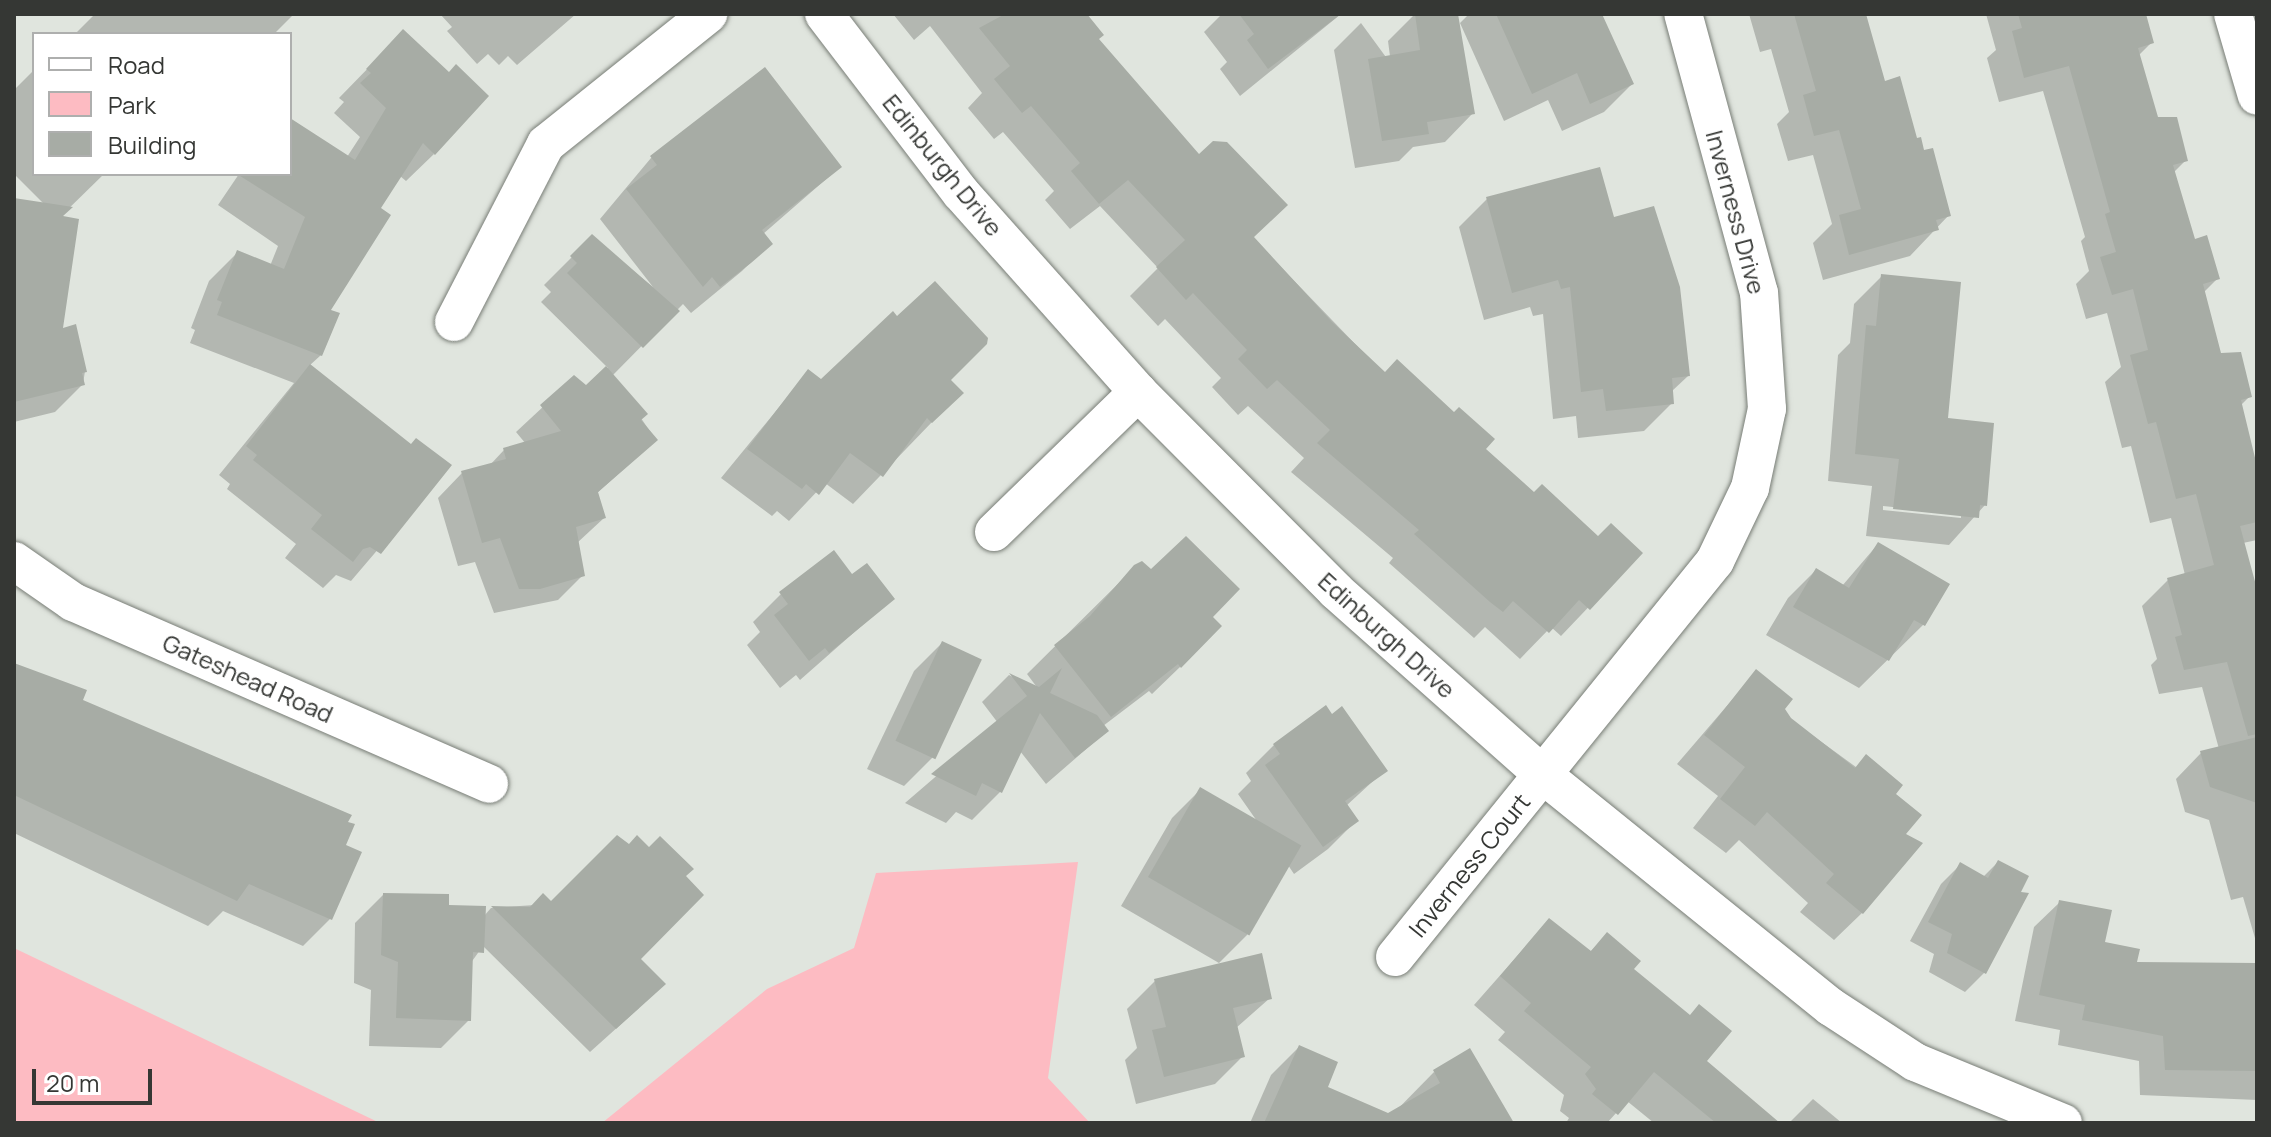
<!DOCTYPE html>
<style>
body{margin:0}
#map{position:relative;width:2271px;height:1137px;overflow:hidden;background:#e0e5de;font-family:Manrope,sans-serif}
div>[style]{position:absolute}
.green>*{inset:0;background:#fdbbc2}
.shadow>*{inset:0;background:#0003}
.building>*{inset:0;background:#a7aca5;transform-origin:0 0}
.roads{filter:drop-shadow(0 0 2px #787d76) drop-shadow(0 0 2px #787d76)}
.minor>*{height:38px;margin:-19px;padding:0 19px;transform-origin:19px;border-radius:19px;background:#fff}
span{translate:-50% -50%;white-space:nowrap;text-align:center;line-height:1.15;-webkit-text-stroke:6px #fff;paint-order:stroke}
.street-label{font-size:24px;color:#353734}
.frame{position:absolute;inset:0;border:16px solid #353734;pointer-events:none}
.legend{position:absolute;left:32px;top:32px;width:260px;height:144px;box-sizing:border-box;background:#fff;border:2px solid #aeafae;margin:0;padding:10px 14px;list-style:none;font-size:24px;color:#353734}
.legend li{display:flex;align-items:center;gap:16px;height:40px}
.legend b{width:40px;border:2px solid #aeafae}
.scale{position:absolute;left:32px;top:1069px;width:120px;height:36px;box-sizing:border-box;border:4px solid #353734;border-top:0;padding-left:10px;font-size:24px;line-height:28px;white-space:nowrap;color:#353734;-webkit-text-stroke:6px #fff;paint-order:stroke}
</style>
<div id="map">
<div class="green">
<i style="clip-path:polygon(1078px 862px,1048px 1078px,1090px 1123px,602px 1123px,767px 989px,854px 948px,876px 873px)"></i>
<i style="clip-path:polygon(14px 948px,380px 1123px,14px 1123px)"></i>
</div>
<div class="shadow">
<i style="clip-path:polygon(95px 14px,294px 14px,274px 34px,75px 34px)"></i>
<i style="clip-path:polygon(440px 14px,576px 14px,517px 65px,508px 56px,499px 65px,488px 54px,477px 64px,447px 31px,452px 27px)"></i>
<i style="clip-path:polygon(893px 14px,1084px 14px,1097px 40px,1252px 237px,1385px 375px,1534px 495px,1598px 538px,1640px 553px,1561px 636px,1551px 627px,1520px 659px,1485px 627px,1474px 638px,1389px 563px,1393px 558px,1291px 472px,1304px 458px,1248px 406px,1238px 415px,1212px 387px,1221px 378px,1165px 319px,1158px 326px,1130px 296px,1158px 268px,1100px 206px,1070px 229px,1045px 200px,1054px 191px,1003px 132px,994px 139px,968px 108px,982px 93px,930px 26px,914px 40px)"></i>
<i style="clip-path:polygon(1222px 14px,1341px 14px,1240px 96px,1220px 69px,1227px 62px,1204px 32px)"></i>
<i style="clip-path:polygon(1415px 14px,1456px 14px,1473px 113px,1445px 142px,1413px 147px,1399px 161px,1355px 168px,1334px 50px,1361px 23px,1391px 64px,1388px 41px)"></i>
<i style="clip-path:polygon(1469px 14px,1600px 14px,1632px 84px,1604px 112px,1562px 131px,1548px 100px,1504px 121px,1460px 23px)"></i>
<i style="clip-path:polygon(1749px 14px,1864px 14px,1884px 83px,1949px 215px,1910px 256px,1823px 280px,1813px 243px,1832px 224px,1813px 155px,1788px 161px,1777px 124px,1789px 112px,1771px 49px,1760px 52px)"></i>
<i style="clip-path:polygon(1986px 14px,2144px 14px,2151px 43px,2138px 56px,2156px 119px,2186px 160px,2173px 173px,2193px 241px,2218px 278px,2203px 293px,2220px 355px,2250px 396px,2240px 406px,2257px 474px,2257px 540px,2243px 543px,2257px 596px,2257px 945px,2243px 897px,2231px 900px,2209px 820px,2185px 812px,2176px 779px,2201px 753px,2219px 749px,2202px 687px,2159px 694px,2151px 665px,2157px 659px,2142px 606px,2168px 580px,2185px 575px,2171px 518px,2150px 523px,2131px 446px,2122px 448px,2105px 382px,2121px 367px,2107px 313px,2086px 319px,2076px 284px,2089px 271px,2081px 241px,2085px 237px,2043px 91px,1999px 102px,1987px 58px,1996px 50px)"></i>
<i style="clip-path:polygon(376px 60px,434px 154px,406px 181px,400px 176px,378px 209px,328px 311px,321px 355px,309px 366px,411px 446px,449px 466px,351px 581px,336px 575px,323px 588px,285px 558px,296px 544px,227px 489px,230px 484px,219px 475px,294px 383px,190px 343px,195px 330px,191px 328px,209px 281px,237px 253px,270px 266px,278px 246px,218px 205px,239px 174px,290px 174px,290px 134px,347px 157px,360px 137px,334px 113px,344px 102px,339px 98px)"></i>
<i style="clip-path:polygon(764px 70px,840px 167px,763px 234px,770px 243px,742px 271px,691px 313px,683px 304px,612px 376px,656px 440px,596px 494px,604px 518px,577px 543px,583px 575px,558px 600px,494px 613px,475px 562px,458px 566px,438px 498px,462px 473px,489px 466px,504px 450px,526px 444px,516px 432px,574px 378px,586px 387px,608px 368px,541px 302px,551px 292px,544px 285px,592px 237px,653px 287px,600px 219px,651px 158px)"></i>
<i style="clip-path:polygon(32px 72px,34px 174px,104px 174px,59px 218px,60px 330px,85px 371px,83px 384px,55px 412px,14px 422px,14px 201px,45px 205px,14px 174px,14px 90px)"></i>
<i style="clip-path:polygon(1487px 199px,1613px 220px,1688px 376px,1671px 392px,1672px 403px,1644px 431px,1578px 438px,1576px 416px,1553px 419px,1543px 314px,1533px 316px,1530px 307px,1484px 320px,1459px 227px)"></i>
<i style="clip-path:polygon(evenodd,1882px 276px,1985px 505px,1949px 545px,1866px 536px,1872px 486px,1828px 481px,1838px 355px,1850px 343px,1854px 304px,1882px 276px,1883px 506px,1961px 514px,1961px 518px,1883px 510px,1883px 506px)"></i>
<i style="clip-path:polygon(897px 319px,949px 380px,933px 421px,853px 504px,825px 483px,789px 521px,777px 511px,772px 516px,721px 478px,808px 372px,821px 381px)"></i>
<i style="clip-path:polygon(1878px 544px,1947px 585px,1923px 625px,1859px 688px,1766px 635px,1788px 598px,1816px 570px,1842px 586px)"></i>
<i style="clip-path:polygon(1135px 567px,1210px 617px,1180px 667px,1152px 694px,1149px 691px,1103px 726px,1107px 731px,1046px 784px,1020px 751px,1000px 792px,972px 820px,956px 812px,946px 823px,905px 803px,998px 723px,982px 702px,1009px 675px,1039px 690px,1027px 674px)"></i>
<i style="clip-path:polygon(852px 576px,892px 599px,800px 680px,796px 675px,780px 688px,747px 645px,760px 632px,753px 622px,781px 594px)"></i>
<i style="clip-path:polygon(942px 643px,932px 758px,904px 786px,867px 769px,914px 671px)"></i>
<i style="clip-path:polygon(14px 666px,84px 691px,80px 701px,343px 846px,330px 919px,303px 946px,223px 911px,208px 926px,14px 833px)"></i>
<i style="clip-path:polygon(1756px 672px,1790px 719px,1893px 794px,1903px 834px,1862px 913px,1834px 940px,1800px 912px,1808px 903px,1739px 840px,1726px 853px,1693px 828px,1718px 796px,1677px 764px)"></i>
<i style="clip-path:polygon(1274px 745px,1385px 770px,1346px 806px,1356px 821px,1328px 849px,1294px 874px,1288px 865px,1247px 935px,1219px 963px,1121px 906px,1172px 818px,1200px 790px,1259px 824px,1238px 794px,1251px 781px,1246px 773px)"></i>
<i style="clip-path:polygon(1998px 862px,1984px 973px,1965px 992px,1929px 972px,1934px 954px,1910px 941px,1941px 884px,1960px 865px,1983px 877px)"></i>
<i style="clip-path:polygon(383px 895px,484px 916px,491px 908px,551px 904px,638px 959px,639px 1008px,590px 1052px,483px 946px,470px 964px,469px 1020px,441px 1048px,369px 1046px,371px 990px,354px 983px,355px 923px)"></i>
<i style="clip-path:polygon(2060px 902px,2102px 944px,2135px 964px,2257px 964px,2257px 1100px,2140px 1095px,2139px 1061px,2058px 1045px,2060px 1030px,2015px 1021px,2034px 927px)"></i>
<i style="clip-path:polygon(1549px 920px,1590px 952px,1607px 935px,1705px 1062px,1777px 1123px,1654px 1123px,1627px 1101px,1607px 1123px,1566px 1123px,1569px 1118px,1560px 1111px,1564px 1095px,1498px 1040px,1505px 1032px,1474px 1005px)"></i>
<i style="clip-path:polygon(1155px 981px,1270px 998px,1236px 1028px,1243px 1056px,1215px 1084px,1136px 1104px,1125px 1060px,1137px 1048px,1127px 1009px)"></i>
<i style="clip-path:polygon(1299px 1047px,1325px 1088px,1368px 1123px,1250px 1123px,1271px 1075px)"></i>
<i style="clip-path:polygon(1434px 1072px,1501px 1123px,1384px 1123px)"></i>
<i style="clip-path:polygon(1813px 1099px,1842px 1123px,1789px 1123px)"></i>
</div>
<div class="building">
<i style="clip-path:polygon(1005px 14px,1087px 14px,1104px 35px,1099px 39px,1199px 154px,1213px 141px,1227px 142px,1288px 205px,1254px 237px,1332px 322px,1385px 372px,1397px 359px,1454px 412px,1459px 407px,1495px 439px,1486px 449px,1534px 492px,1542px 484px,1598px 536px,1611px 523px,1643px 553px,1590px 610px,1579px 600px,1549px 633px,1513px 601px,1503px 612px,1490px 602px,1414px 534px,1419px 530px,1317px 443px,1330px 430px,1277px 380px,1267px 389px,1238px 359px,1247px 350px,1193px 293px,1186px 300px,1156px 267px,1185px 240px,1128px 180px,1099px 204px,1071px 171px,1080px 163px,1031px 106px,1022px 113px,994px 79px,1010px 66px,979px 28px)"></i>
<i style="clip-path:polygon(1239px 14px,1341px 14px,1268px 69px,1247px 40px,1254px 34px)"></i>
<i style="clip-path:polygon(1415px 14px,1458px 14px,1475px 114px,1427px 122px,1429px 134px,1382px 141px,1368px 59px,1420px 50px)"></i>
<i style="clip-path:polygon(1496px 14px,1602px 14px,1634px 84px,1590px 104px,1577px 73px,1532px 94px)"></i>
<i style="clip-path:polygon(1794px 14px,1866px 14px,1885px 81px,1900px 76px,1917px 138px,1921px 137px,1924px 150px,1933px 148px,1951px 216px,1936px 220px,1939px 230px,1849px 255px,1839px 215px,1861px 209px,1839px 130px,1814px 136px,1803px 95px,1816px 91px)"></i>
<i style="clip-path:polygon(2018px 14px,2146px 14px,2154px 43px,2138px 48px,2158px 117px,2177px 117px,2188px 161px,2173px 165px,2195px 239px,2207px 235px,2220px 279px,2203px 284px,2221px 353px,2241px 352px,2252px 397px,2241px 400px,2257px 466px,2257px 522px,2240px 526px,2257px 589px,2257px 734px,2248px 736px,2227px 662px,2184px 670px,2175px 637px,2182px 635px,2167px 578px,2214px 565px,2196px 494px,2176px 499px,2156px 422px,2148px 424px,2130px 355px,2148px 350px,2133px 289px,2112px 295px,2100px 257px,2116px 252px,2105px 214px,2110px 212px,2069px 66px,2024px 78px,2012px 31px,2022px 28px)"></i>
<i style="clip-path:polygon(403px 29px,449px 72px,456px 64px,489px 96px,435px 155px,423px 143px,381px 208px,391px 215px,331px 310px,340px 313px,322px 356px,217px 315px,222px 302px,217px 300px,237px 250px,284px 269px,305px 217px,237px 174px,290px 174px,290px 118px,355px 160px,386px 108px,360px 83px,371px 73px,366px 69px)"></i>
<i style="clip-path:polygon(765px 67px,842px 167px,762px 230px,773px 244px,751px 263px,720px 287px,712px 277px,703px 287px,626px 189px,657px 165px,650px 156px)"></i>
<i style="clip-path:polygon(1600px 167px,1614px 217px,1654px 206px,1680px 287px,1690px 376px,1672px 378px,1674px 404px,1606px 411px,1603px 389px,1581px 392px,1570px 287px,1561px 289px,1558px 280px,1512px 293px,1486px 197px)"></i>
<i style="clip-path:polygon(14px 198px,73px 207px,63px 216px,79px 219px,63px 328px,76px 324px,87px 372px,82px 373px,85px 385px,14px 402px)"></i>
<i style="clip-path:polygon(592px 234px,680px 311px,643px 348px,567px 273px,577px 263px,570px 256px)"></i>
<i style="clip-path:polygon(1881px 274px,1961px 282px,1948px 418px,1994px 423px,1987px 506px,1980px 505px,1979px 518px,1893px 509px,1899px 459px,1855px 454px,1866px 325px,1876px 326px)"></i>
<i style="clip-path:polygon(935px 281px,988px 338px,987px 344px,951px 380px,964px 393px,932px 423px,927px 418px,883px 477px,850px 453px,819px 495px,806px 484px,802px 489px,747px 449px,808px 369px,821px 379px,893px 311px,897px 316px)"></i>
<i style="clip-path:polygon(310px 364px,411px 444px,416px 438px,452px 465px,381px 554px,370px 547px,363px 549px,353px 562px,311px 529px,322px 515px,253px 460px,257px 455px,246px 446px)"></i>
<i style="clip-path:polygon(606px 366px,648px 414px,641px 420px,658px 440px,598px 492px,606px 518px,576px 527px,585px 576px,540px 589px,519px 589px,500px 538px,482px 543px,461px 471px,506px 459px,503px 448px,561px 431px,540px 405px,574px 375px,586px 385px)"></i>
<i style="clip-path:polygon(1186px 536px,1240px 589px,1213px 617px,1222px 626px,1181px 668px,1178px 664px,1111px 717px,1054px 645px,1090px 616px,1134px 565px,1142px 561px,1151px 569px)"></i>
<i style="clip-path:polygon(1878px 542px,1950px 584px,1925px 626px,1914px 620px,1889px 661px,1793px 607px,1816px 568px,1849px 588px)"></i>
<i style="clip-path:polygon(834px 550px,852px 574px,867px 563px,895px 599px,829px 653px,825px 648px,809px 661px,774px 615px,788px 604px,779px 592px)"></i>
<i style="left:942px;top:641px;width:44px;height:110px;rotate:25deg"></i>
<i style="clip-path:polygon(14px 663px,87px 690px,83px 700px,352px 815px,348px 822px,355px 824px,346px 845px,362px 852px,332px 920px,249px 884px,237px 901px,14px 795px)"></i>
<i style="clip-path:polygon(1062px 668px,1050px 693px,1097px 715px,1109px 731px,1075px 758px,1040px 713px,1002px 793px,982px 783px,976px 796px,931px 774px,1027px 696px,1009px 673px,1039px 687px)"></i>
<i style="clip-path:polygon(1756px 669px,1793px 699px,1785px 709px,1791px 718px,1855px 768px,1866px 754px,1903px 785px,1896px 794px,1922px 815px,1906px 834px,1923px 843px,1863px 914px,1826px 883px,1834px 874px,1767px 812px,1755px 826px,1720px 799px,1745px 767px,1704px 735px)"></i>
<i style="clip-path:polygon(1326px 705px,1332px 714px,1342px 706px,1388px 771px,1345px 801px,1359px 821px,1323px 847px,1265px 765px,1280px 754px,1273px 744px)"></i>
<i style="clip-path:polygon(2257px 737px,2257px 803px,2210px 787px,2200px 751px)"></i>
<i style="left:1200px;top:787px;width:117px;height:104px;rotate:30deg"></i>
<i style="clip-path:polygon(617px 835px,629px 844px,637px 835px,649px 847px,660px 836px,694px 869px,686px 876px,704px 895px,641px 959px,666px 984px,616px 1029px,491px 906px,530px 907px,543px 893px,551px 901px)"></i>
<i style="clip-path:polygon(1998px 860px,2029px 876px,2021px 892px,2029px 893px,1986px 974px,1947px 953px,1952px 934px,1928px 922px,1960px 862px,1988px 878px)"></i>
<i style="clip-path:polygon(383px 893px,449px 894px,449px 905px,486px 906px,484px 953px,473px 952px,471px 1021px,396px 1018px,398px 962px,381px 955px)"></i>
<i style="clip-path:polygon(2059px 900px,2112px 910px,2105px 942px,2140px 949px,2137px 962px,2257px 963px,2257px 1071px,2165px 1070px,2163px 1036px,2082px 1020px,2085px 1005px,2039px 995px)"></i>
<i style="clip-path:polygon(1549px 918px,1591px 951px,1607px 932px,1641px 961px,1634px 969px,1690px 1015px,1699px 1004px,1732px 1031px,1707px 1061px,1780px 1123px,1716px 1123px,1654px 1072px,1618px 1115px,1592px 1094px,1596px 1089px,1585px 1074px,1591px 1067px,1524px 1011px,1531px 1003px,1500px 976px)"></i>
<i style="clip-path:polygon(1262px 953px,1272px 999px,1233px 1008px,1245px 1057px,1164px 1077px,1152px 1030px,1166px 1027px,1154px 979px)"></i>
<i style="clip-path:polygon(1299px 1045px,1338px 1062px,1328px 1087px,1388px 1113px,1440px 1083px,1433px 1070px,1470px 1048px,1514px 1123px,1264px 1123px)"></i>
</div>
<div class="roads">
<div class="minor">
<i style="left:824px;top:14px;width:225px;rotate:52.6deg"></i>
<i style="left:961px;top:193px;width:266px;rotate:48.3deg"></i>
<i style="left:1138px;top:392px;width:281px;rotate:45.1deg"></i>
<i style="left:1336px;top:591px;width:276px;rotate:41.6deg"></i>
<i style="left:1542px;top:774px;width:371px;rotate:38.9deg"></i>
<i style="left:1831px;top:1007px;width:100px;rotate:33.2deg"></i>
<i style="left:1915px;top:1062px;width:160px;rotate:22.4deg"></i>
<i style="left:2233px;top:14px;width:85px;rotate:73.7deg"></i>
<i style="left:454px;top:322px;width:200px;rotate:-62.7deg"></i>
<i style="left:546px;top:144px;width:208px;rotate:-38.7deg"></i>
<i style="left:994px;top:532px;width:201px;rotate:-44.2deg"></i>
<i style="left:14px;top:561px;width:72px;rotate:34.8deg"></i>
<i style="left:73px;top:602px;width:454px;rotate:23.6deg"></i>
<i style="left:1395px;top:957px;width:509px;rotate:-51.06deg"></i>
<i style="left:1715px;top:561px;width:81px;rotate:-64.4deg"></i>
<i style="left:1750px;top:488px;width:81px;rotate:-77.9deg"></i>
<i style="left:1767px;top:409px;width:116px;rotate:-93.9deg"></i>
<i style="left:1759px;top:293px;width:289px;rotate:-105.2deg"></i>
</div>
</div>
<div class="street-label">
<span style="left:943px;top:165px;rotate:51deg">Edinburgh Drive</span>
<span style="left:1736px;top:212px;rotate:75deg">Inverness Drive</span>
<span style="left:1387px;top:635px;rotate:42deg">Edinburgh Drive</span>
<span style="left:248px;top:678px;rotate:24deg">Gateshead Road</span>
<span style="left:1469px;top:865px;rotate:-51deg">Inverness Court</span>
</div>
<div class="frame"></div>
<ul class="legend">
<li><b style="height:10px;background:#fff"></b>Road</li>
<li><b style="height:22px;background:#fdbbc2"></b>Park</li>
<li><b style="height:22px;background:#a7aca5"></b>Building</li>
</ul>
<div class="scale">20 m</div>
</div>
